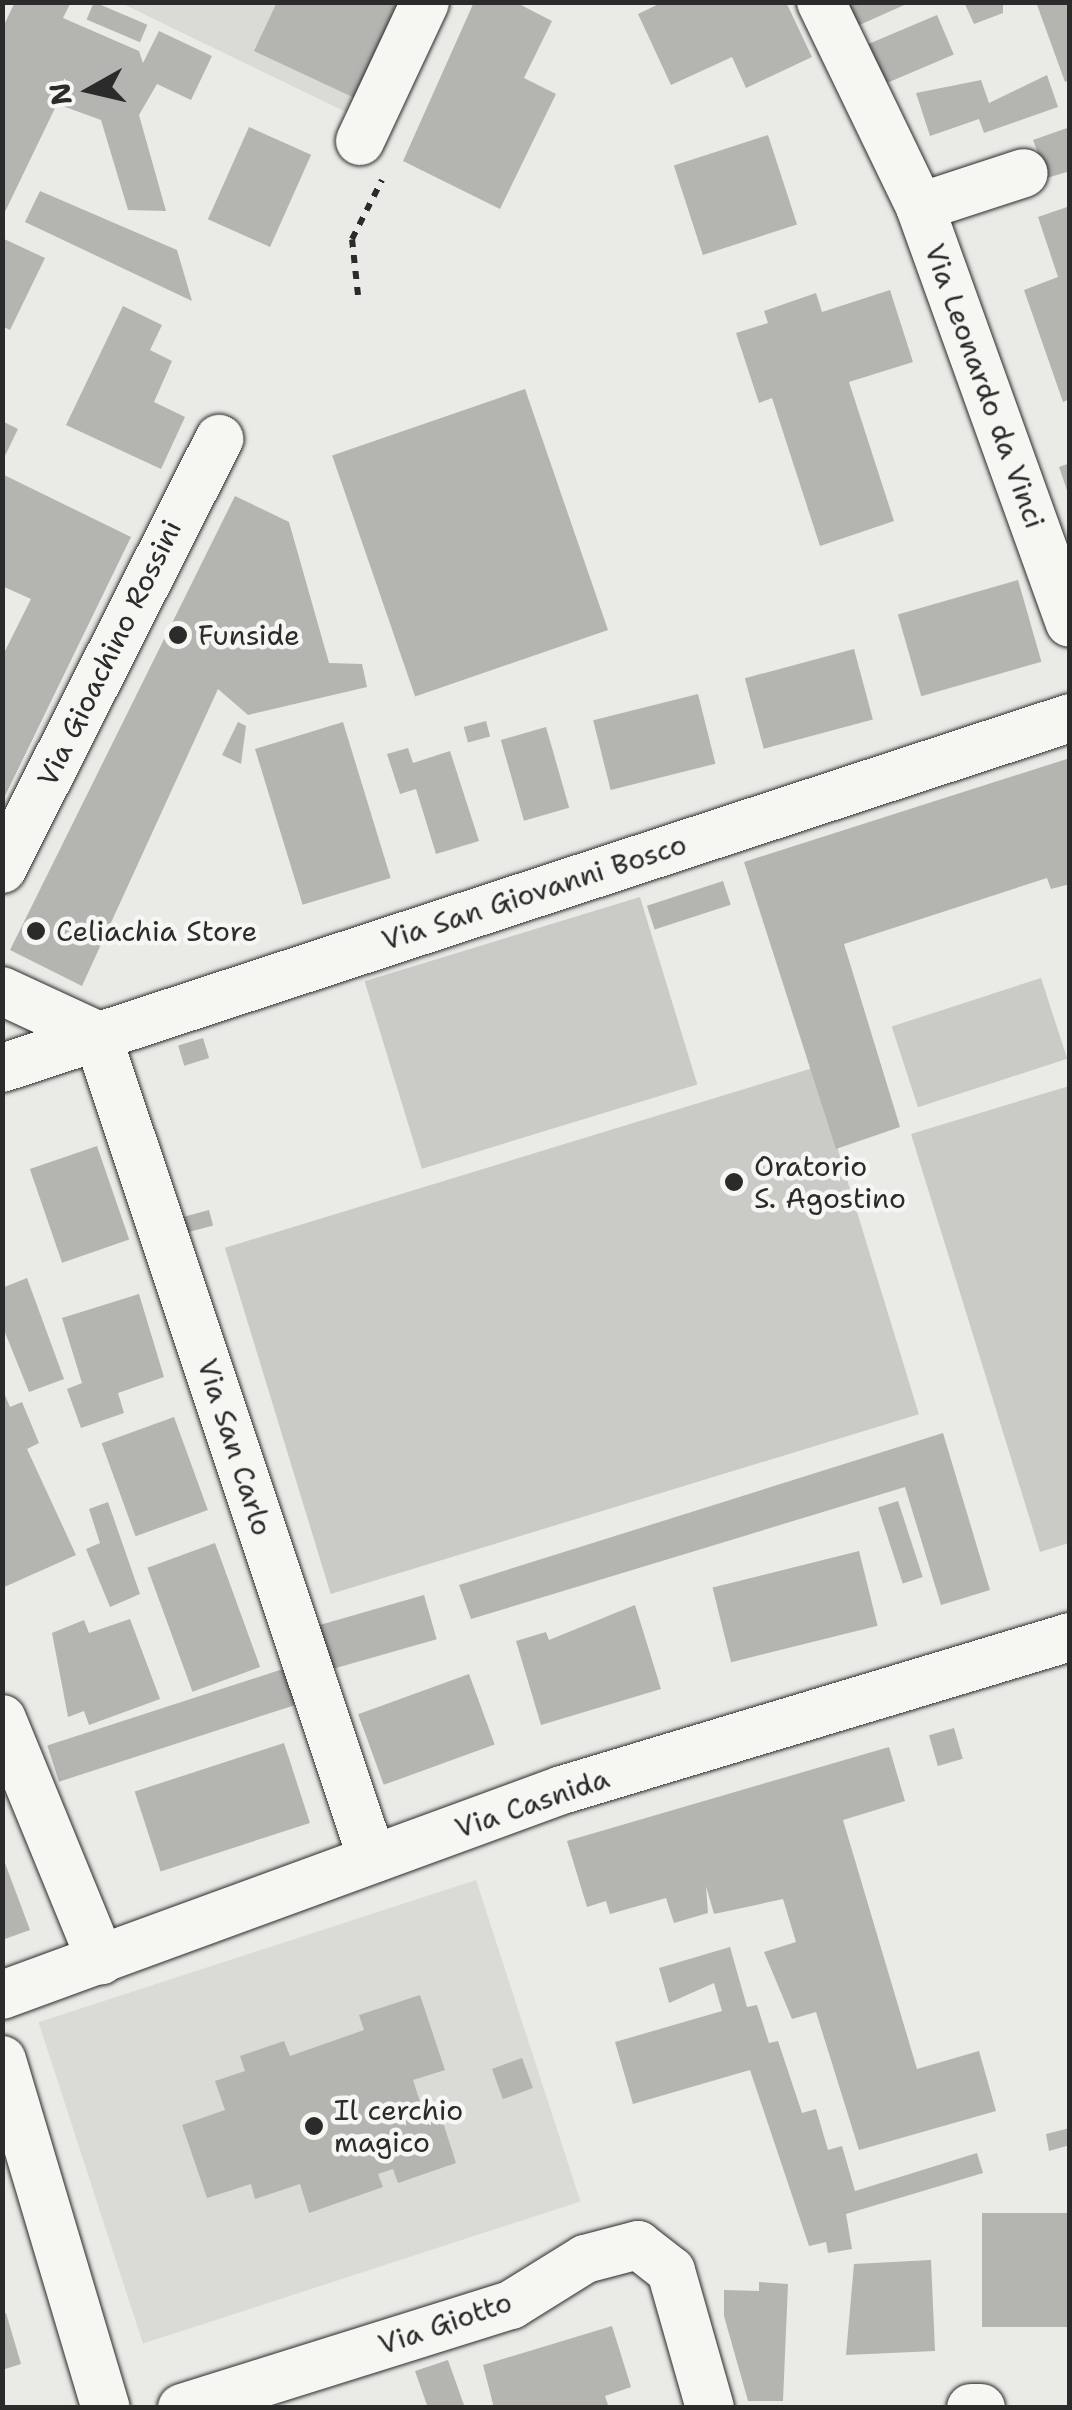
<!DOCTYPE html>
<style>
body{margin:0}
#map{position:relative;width:1072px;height:2410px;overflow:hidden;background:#eaeae6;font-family:"Shantell Sans",sans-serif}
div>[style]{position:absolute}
.built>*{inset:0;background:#dadad6;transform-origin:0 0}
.green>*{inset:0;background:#cacac7;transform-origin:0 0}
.building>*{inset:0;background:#b4b4b1;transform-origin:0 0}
.path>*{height:6px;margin-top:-3px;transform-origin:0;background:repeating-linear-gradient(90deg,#2b2b2b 0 8px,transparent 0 16px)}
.roads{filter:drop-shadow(0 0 2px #2b2b2b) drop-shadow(0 0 2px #2b2b2b)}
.minor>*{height:48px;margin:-24px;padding:0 24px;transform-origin:24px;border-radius:24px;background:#f6f6f2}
.dots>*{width:28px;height:28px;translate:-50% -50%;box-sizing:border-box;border:5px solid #f6f6f2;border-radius:50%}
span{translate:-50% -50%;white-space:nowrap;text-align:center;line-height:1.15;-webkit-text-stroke:9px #f6f6f2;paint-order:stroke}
.street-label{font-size:28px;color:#2b2b2b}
.poi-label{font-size:28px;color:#2b2b2b}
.left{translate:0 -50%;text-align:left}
.frame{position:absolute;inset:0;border:5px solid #2b2b2b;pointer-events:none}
.north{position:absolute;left:40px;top:40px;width:100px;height:100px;-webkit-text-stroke:8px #f6f6f2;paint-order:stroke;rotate:262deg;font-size:28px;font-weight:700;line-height:40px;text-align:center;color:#2b2b2b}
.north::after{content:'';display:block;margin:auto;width:35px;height:45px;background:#2b2b2b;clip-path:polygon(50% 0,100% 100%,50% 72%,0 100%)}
</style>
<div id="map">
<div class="built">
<i style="clip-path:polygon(121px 3px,403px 3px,350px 114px)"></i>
<i style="left:476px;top:1880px;width:338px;height:460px;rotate:72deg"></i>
</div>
<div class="green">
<i style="left:640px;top:897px;width:196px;height:288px;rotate:73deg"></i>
<i style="left:1041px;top:978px;width:85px;height:157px;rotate:72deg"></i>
<i style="left:813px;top:1068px;width:362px;height:615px;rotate:73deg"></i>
<i style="clip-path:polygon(1069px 1086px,1069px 1543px,1040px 1552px,911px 1134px)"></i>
</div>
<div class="building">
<i style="clip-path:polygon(15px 2px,71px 2px,63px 18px,139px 51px,143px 63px,159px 31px,212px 56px,191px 100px,157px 84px,139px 115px,166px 211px,128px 210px,101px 120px,57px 104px,2px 218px,2px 29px)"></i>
<i style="left:94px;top:2px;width:58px;height:19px;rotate:23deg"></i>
<i style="clip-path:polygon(277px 2px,407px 2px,361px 101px,254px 51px)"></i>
<i style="clip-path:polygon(474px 2px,515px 2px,552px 21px,524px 78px,556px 94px,500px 209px,403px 161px)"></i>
<i style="clip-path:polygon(663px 2px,786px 2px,812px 57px,746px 88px,732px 57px,671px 85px,638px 14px)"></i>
<i style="clip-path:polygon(834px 2px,911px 2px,846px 31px)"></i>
<i style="clip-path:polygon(964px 2px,1003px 2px,1003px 13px,974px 24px)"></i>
<i style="clip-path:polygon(1036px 2px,1070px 2px,1070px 80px,1065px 82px)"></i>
<i style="left:937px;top:15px;width:43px;height:79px;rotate:67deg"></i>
<i style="clip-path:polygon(1047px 75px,1058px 107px,984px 133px,979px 119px,930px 136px,916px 93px,981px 80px,989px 103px)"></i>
<i style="left:249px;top:127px;width:68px;height:101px;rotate:24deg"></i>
<i style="clip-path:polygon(1070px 127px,1070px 171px,1047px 178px,1033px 140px)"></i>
<i style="left:768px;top:135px;width:94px;height:99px;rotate:72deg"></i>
<i style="clip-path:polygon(40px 191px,177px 250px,192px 301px,25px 222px)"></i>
<i style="clip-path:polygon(1070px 206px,1070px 399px,1063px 402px,1024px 290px,1058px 277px,1038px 217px)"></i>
<i style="clip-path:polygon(2px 238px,45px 258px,10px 330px,2px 326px)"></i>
<i style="clip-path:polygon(890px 290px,913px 362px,849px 382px,894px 521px,820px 546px,772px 398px,759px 403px,736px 333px,768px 323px,764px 311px,816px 293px,822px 312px)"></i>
<i style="clip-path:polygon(123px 306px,162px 325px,150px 350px,172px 361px,154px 402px,185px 417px,161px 469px,66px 425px)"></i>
<i style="left:525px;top:389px;width:255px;height:204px;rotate:71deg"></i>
<i style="clip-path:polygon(2px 421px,18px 429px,2px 462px)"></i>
<i style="clip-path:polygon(1070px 463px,1070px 496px,1069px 496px,1059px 467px)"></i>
<i style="clip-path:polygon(2px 474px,131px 537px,2px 802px,2px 657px,31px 599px,2px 586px)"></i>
<i style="clip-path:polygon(235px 496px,289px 522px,329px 663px,362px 664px,367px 687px,248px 715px,218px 689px,82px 986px,10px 950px)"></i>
<i style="left:1018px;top:580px;width:85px;height:125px;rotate:74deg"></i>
<i style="left:854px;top:649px;width:73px;height:113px;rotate:75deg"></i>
<i style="left:698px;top:694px;width:72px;height:108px;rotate:76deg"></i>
<i style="left:486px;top:721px;width:16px;height:23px;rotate:75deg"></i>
<i style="clip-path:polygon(238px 722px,246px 726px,241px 764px,222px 755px)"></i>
<i style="left:343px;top:722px;width:163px;height:92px;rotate:73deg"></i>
<i style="left:546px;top:727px;width:84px;height:47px;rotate:74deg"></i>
<i style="clip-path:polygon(408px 748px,413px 763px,450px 751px,479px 841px,436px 854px,416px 789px,400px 794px,387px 754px)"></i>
<i style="clip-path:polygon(1070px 758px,1070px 884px,1051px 889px,1047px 878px,844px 944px,900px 1127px,836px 1149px,744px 862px)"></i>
<i style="left:723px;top:881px;width:25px;height:80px;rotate:72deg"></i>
<i style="left:203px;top:1038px;width:21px;height:26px;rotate:73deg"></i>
<i style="left:97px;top:1146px;width:99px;height:71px;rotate:71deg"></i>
<i style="left:209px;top:1210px;width:16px;height:30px;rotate:75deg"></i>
<i style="clip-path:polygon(27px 1278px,64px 1379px,29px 1392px,2px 1325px,2px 1288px)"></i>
<i style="clip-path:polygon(139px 1294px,164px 1377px,118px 1393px,124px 1413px,81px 1428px,67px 1389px,82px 1383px,62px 1318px)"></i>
<i style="clip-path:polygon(2px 1388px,10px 1407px,22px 1402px,39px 1443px,27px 1449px,76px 1555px,2px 1588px)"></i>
<i style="left:174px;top:1417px;width:99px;height:77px;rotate:70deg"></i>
<i style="clip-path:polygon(943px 1433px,990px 1590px,941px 1605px,905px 1487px,471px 1619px,459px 1585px)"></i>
<i style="left:898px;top:1501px;width:80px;height:21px;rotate:72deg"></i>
<i style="clip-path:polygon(108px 1502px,140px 1594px,110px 1607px,86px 1549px,100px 1543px,89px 1509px)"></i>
<i style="left:215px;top:1543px;width:132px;height:72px;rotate:70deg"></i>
<i style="left:859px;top:1551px;width:77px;height:151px;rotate:76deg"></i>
<i style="left:424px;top:1595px;width:46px;height:113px;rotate:74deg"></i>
<i style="clip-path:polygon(635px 1605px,661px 1689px,541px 1725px,516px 1641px,546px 1632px,549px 1640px)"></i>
<i style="clip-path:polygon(130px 1619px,160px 1699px,89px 1725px,84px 1711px,68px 1717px,52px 1633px,84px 1620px,89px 1633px)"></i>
<i style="left:286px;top:1668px;width:38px;height:251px;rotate:72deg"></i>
<i style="left:469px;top:1674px;width:75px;height:118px;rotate:70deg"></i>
<i style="left:954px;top:1728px;width:32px;height:26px;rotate:74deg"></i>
<i style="left:284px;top:1743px;width:84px;height:157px;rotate:72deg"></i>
<i style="clip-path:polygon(889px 1747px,905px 1801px,843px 1820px,917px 2069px,979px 2051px,996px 2111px,859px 2150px,816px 2012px,792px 2019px,764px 1952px,796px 1942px,783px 1899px,714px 1914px,706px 1886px,708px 1913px,674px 1923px,666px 1898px,610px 1914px,606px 1901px,587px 1907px,567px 1841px)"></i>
<i style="clip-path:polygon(2px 1855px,30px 1930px,2px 1940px)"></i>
<i style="clip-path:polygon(730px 1947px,747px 2007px,757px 2005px,769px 2043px,778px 2041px,802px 2113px,816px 2109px,828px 2150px,842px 2146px,855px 2191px,977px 2153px,983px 2173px,846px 2214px,852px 2249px,828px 2253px,826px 2242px,809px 2246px,750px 2070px,633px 2104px,615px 2042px,722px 2011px,714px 1983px,669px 2003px,659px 1968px)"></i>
<i style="clip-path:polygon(420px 1995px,445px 2070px,413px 2080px,427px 2123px,442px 2119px,456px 2163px,398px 2183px,393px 2169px,378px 2174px,383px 2187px,309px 2213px,300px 2184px,255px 2199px,251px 2184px,207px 2198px,182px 2125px,225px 2110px,215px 2081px,245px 2071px,240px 2056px,284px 2041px,290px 2056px,364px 2030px,359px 2015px)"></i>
<i style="left:522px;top:2058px;width:32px;height:32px;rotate:70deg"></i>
<i style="clip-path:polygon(1070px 2128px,1070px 2145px,1049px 2151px,1046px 2134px)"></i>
<i style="left:1070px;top:2213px;width:114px;height:88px;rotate:90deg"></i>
<i style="clip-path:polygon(931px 2260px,935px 2351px,846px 2355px,854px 2264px)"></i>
<i style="clip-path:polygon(759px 2282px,788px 2284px,783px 2401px,748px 2401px,724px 2316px,724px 2290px,759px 2291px)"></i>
<i style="clip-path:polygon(6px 2313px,21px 2364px,2px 2370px,2px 2314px)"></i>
<i style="clip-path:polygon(612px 2326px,631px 2387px,605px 2396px,609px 2408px,494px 2408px,483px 2365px)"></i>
<i style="clip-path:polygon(448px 2360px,465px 2408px,428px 2408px,415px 2371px)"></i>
</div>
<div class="path">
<i style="left:358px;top:295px;width:56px;rotate:-96.1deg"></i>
<i style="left:352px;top:239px;width:66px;rotate:-63deg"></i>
</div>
<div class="roads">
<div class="minor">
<i style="left:821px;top:2px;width:228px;rotate:64.2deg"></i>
<i style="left:920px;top:207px;width:442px;rotate:70.2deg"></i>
<i style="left:360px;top:141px;width:153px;rotate:-64.9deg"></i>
<i style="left:920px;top:207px;width:109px;rotate:-18.1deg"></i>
<i style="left:2px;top:869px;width:482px;rotate:-63.2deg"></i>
<i style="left:2px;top:991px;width:105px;rotate:24.9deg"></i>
<i style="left:97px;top:1035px;width:869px;rotate:71.54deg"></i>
<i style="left:2px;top:1068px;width:1124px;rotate:-18.14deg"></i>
<i style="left:2px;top:1719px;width:261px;rotate:67.7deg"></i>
<i style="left:2px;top:1995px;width:596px;rotate:-20.11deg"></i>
<i style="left:562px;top:1790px;width:531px;rotate:-16.76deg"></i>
<i style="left:2px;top:2060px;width:363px;rotate:73.4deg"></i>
<i style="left:182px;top:2408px;width:345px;rotate:-17.4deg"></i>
<i style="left:511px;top:2305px;width:87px;rotate:-31.9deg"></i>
<i style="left:585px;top:2259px;width:55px;rotate:-14.8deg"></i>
<i style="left:638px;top:2245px;width:42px;rotate:38.2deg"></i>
<i style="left:671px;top:2271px;width:142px;rotate:74.1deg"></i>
<i style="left:971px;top:2408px;width:10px"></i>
</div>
</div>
<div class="dots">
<i style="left:178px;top:635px;background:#2b2b2b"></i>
<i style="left:36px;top:931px;background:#2b2b2b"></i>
<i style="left:734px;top:1182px;background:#2b2b2b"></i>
<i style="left:314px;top:2126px;background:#2b2b2b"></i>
</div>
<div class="street-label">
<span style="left:985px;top:386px;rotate:70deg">Via Leonardo da Vinci</span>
<span style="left:109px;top:653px;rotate:-64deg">Via Gioachino Rossini</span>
<span style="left:534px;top:892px;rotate:-18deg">Via San Giovanni Bosco</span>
<span style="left:235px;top:1447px;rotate:72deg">Via San Carlo</span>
<span style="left:532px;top:1803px;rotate:-19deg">Via Casnida</span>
<span style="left:445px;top:2323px;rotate:-19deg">Via Giotto</span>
</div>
<div class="poi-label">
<span class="left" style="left:198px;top:635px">Funside</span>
<span class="left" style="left:56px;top:931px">Celiachia Store</span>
<span class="left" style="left:754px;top:1182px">Oratorio<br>S. Agostino</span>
<span class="left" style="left:334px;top:2126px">Il cerchio<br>magico</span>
</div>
<div class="frame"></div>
<div class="north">N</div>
</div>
